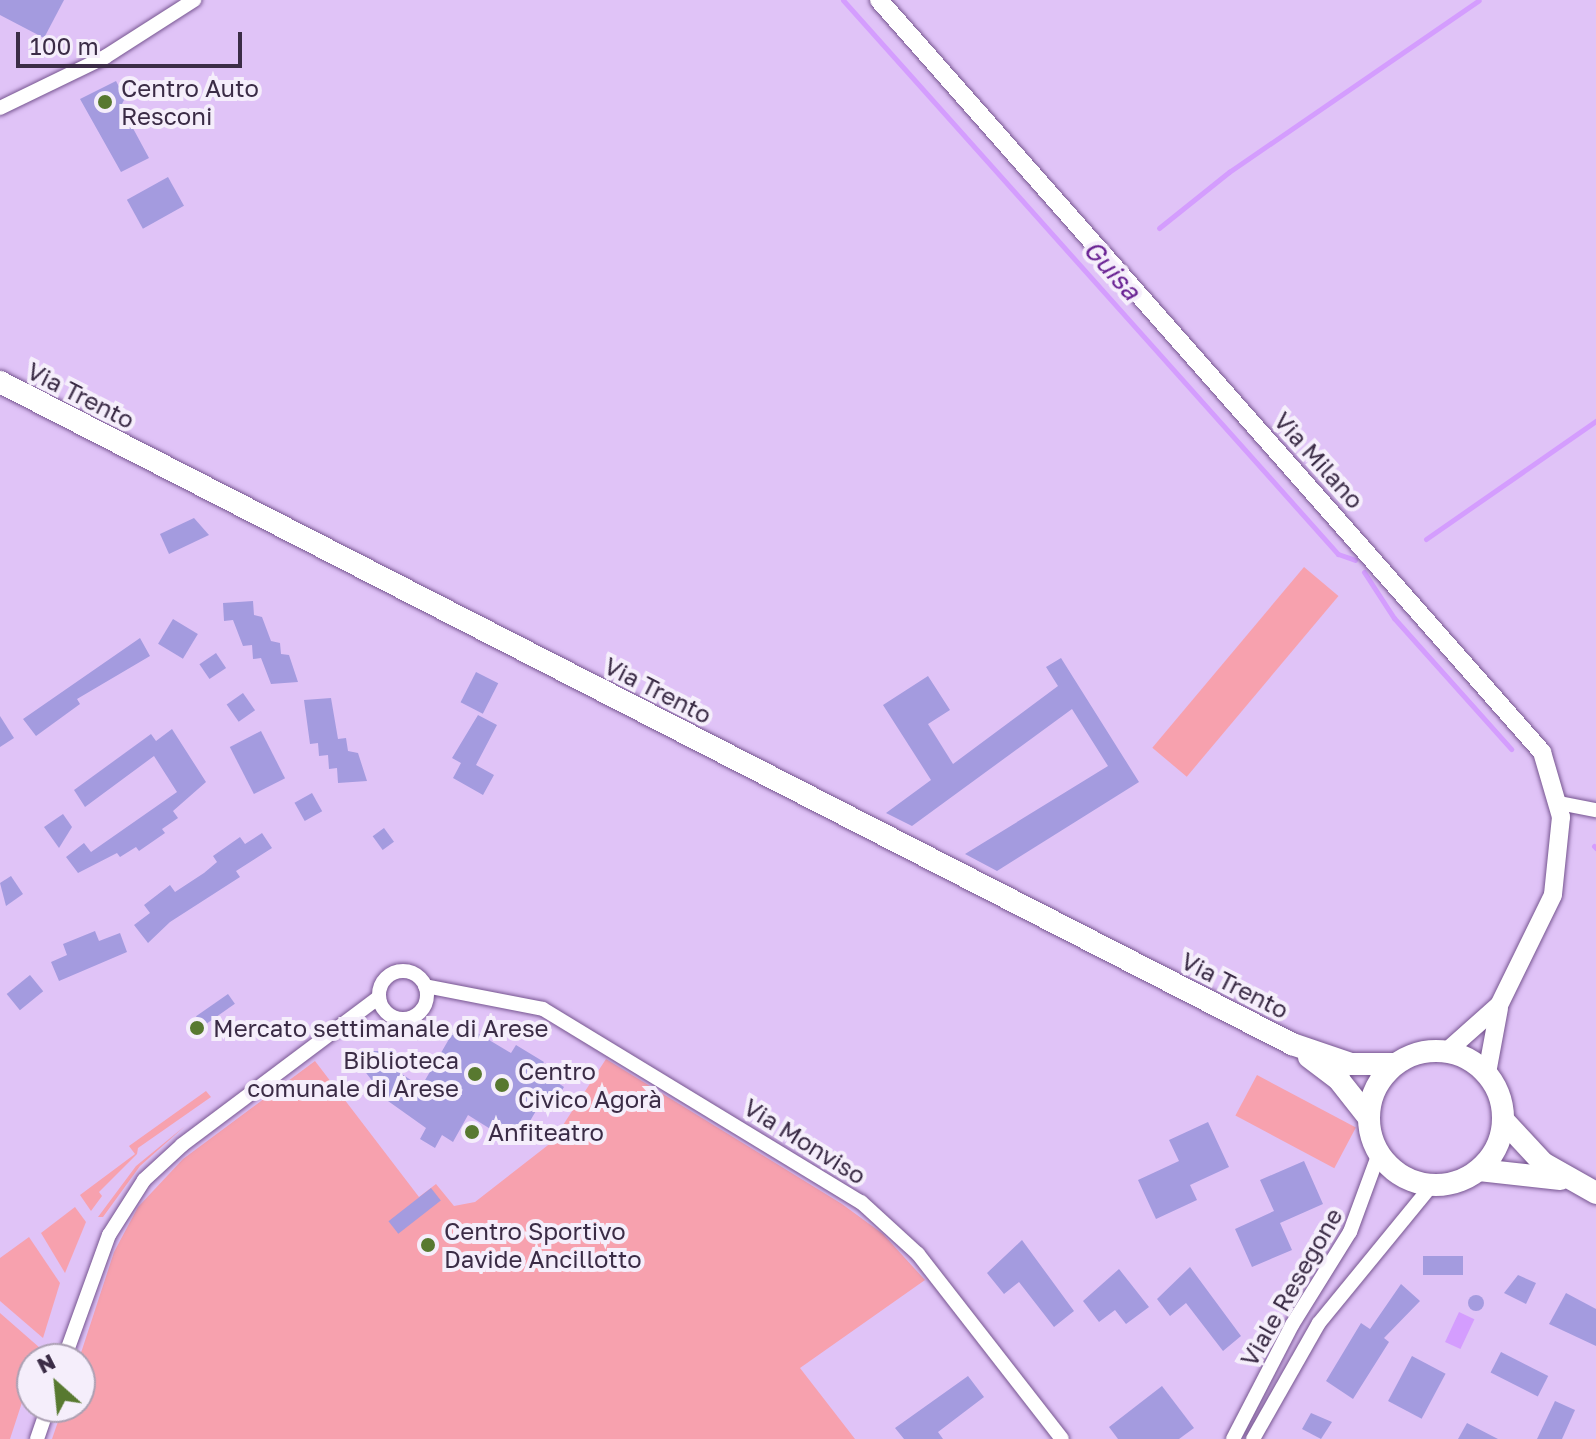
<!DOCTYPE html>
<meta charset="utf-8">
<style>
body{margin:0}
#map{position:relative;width:1596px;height:1439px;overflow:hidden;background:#e0c3f7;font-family:"Golos Text",sans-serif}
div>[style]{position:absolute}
.green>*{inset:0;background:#f7a1ae;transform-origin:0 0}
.water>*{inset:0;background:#d49dfe;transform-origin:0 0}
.stream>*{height:5px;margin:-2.5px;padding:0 2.5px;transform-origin:2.5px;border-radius:2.5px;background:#d49dfe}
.building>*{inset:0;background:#a49bdf;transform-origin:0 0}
.round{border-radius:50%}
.roads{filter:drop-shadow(0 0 2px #765590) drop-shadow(0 0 2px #765590)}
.minor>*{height:14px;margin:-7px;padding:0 7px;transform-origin:7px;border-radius:7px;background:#fff}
.minor>.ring{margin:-7px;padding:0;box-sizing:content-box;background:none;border:14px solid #fff;border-radius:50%}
.tertiary>*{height:18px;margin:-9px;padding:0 9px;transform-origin:9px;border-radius:9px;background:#fff}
.primary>*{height:22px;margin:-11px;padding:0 11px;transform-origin:11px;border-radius:11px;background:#fff}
.primary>.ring{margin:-11px;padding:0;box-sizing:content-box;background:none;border:22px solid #fff;border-radius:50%}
.dots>*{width:22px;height:22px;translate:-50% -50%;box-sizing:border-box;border:4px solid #f5eefb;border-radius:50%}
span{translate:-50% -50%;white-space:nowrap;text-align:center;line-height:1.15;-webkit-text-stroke:8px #f5eefb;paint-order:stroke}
.poi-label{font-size:24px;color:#3b2c46}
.left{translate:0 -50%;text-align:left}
.right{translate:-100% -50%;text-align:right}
.street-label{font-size:24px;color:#3b2c46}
.water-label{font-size:26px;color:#692293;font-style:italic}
.north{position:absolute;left:16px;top:1343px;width:80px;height:80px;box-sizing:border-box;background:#f5eefb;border:2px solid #aba0b3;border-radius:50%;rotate:333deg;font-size:22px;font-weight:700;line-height:32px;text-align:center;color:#3b2c46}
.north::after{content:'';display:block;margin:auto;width:28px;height:36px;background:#587930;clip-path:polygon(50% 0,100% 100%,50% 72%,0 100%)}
.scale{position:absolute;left:16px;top:32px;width:226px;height:36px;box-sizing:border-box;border:4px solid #3b2c46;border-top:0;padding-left:10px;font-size:24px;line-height:28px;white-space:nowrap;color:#3b2c46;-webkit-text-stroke:6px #f5eefb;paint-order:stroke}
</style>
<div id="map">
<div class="green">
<i style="left:1304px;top:567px;width:45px;height:236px;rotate:40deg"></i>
<i style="clip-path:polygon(606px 1059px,842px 1204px,883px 1234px,925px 1280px,800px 1368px,855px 1439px,52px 1439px,63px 1407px,80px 1407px,79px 1359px,114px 1252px,138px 1207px,183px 1159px,315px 1061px,419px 1197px,436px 1184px,454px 1206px,475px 1202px,552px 1142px)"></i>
<i style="left:1257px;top:1075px;width:112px;height:46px;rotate:28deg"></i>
<i style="clip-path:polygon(206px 1091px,211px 1097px,138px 1148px,137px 1154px,99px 1192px,102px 1196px,91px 1211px,80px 1195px,135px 1154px,129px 1146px)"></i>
<i style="clip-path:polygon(185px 1126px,140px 1166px,103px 1217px,98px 1217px,136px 1166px)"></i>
<i style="clip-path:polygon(75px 1207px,86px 1222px,65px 1273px,41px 1233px)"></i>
<i style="clip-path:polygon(29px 1237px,60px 1283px,43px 1338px,0 1301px,0 1258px)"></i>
<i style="clip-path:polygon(0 1313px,40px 1348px,32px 1359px,29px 1380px,23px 1382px,27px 1387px,10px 1439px,0 1439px)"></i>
</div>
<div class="water">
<i style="left:1459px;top:1312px;width:17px;height:33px;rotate:25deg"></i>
</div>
<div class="stream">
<i style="left:843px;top:0;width:743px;rotate:48.22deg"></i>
<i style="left:1338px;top:554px;width:18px;rotate:19deg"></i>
<i style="left:1159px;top:228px;width:90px;rotate:-38.7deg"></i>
<i style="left:1229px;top:172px;width:303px;rotate:-34.5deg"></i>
<i style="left:1426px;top:539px;width:207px;rotate:-34.8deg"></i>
<i style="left:1364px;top:572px;width:55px;rotate:56.9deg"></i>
<i style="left:1394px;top:618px;width:176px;rotate:48.2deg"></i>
<i style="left:1594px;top:846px;width:3px;rotate:45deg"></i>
</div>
<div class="building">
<i style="clip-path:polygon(0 0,64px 0,44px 38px,0 15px)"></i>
<i style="clip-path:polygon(116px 81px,125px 98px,121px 106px,149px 158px,121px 172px,80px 99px)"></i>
<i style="left:168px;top:177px;width:33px;height:47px;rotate:61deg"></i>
<i style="clip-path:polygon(194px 518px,209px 535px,169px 554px,160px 534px)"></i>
<i style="clip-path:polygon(253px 601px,254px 615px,262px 617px,271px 641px,280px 643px,281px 654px,289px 655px,298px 682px,271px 684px,261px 658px,253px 659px,252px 645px,243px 646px,233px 620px,224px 621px,223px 603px)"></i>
<i style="left:173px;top:619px;width:29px;height:29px;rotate:31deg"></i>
<i style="clip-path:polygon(140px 638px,150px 656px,77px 699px,80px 704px,36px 736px,23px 719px)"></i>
<i style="left:216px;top:653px;width:18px;height:20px;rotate:56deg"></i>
<i style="clip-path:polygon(1061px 658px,1139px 782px,997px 871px,965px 854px,1108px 766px,1072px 709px,912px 826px,886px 813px,931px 780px,883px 705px,928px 676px,950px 710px,928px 724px,953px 764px,1058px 686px,1046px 667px)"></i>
<i style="left:476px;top:672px;width:25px;height:34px;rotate:27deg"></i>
<i style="left:243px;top:693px;width:21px;height:20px;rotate:55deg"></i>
<i style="clip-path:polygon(331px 698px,338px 739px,346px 738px,348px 751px,358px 753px,367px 781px,338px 783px,337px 768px,329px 769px,328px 755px,319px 756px,318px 743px,310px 744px,304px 700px)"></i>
<i style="clip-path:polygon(478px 715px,497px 725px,476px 765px,494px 775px,483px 795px,453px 778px,461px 763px,452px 758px)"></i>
<i style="clip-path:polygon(0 716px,14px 738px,0 747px)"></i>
<i style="clip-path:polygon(172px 729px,206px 782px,173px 811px,178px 818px,162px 829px,165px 833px,139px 851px,136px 847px,120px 857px,117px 853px,78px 873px,66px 857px,84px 843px,91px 852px,177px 792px,154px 756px,85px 807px,74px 790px,151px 734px,156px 741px)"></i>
<i style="left:261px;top:731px;width:53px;height:35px;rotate:63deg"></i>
<i style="left:312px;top:793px;width:21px;height:20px;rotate:61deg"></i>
<i style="clip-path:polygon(63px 814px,72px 827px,59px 848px,44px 827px)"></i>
<i style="left:384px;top:828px;width:17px;height:14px;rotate:54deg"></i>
<i style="clip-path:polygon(262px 833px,272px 848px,236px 871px,240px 877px,170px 922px,148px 943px,134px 925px,150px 913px,144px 905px,170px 885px,175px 892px,204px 873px,217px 862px,213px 856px,240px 837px,245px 844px)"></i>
<i style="clip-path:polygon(11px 876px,23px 894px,6px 906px,0 883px)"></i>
<i style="clip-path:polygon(95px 931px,99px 941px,120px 933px,127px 952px,59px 981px,51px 962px,67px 955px,63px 944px)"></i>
<i style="left:30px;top:975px;width:21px;height:30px;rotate:51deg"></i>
<i style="left:228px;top:994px;width:12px;height:39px;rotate:55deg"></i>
<i style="clip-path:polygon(459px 1022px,511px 1053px,516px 1045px,544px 1062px,539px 1070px,564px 1087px,550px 1110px,540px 1104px,516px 1145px,468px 1115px,453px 1142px,442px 1135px,435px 1148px,420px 1139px,426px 1128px,388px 1101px,363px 1069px,362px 1051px,395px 1051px,399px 1072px,421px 1087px)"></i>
<i style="clip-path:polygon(1208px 1122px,1229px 1167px,1190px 1185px,1197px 1200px,1156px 1219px,1138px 1180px,1179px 1161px,1169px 1140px)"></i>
<i style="clip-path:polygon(1304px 1161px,1323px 1204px,1280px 1223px,1292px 1250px,1252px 1267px,1235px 1229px,1274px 1211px,1260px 1180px)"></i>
<i style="left:431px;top:1188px;width:16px;height:54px;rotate:52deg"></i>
<i style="clip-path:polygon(1022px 1240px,1074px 1311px,1054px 1327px,1019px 1282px,1004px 1294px,987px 1273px)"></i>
<i style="left:1423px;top:1256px;width:40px;height:19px"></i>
<i style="clip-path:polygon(1190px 1267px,1241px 1336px,1223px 1351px,1186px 1303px,1170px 1316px,1157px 1299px)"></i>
<i style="clip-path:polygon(1119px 1269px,1149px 1307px,1126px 1324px,1115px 1310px,1099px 1322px,1083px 1301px)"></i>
<i style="clip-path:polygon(1518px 1275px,1536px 1283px,1526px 1304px,1504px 1293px)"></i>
<i style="clip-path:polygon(1401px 1284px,1420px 1301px,1384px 1338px,1389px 1342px,1353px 1399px,1326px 1381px,1361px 1323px,1370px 1329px)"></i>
<i style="clip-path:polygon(1566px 1293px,1596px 1309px,1596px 1346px,1549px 1324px)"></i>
<i class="round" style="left:1468px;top:1295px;width:16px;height:16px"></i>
<i style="left:1501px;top:1352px;width:53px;height:23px;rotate:27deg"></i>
<i style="left:1412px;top:1356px;width:38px;height:51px;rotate:28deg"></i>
<i style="clip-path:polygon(968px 1376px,984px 1397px,938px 1432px,943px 1439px,904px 1439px,895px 1428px)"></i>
<i style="clip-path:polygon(1162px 1386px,1194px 1428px,1179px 1439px,1118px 1439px,1109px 1427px)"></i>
<i style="clip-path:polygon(1555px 1401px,1575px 1410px,1562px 1439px,1537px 1439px)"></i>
<i style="clip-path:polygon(1311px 1413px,1332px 1422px,1321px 1439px,1302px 1429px)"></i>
<i style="clip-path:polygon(1467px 1423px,1498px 1439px,1458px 1439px)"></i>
</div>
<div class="roads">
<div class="minor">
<i style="left:0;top:108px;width:117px;rotate:-25.9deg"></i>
<i style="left:105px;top:57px;width:106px;rotate:-32.6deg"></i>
<i style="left:1559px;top:803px;width:38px;rotate:11deg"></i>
<i class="ring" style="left:379px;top:971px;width:34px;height:34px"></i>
<i style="left:425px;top:986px;width:120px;rotate:11deg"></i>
<i style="left:543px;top:1009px;width:372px;rotate:31.3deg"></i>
<i style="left:861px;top:1202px;width:77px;rotate:42.4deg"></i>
<i style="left:918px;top:1254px;width:234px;rotate:52.1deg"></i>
<i style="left:64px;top:1359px;width:132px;rotate:-70.1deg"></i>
<i style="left:109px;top:1235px;width:65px;rotate:-57.5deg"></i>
<i style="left:144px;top:1180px;width:52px;rotate:-42.6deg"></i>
<i style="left:182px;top:1145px;width:246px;rotate:-36.9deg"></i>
<i style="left:37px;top:1439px;width:34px;rotate:-71deg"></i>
<i style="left:1233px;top:1439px;width:128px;rotate:-62.6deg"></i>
<i style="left:1292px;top:1325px;width:110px;rotate:-58.1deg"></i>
<i style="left:1350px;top:1232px;width:84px;rotate:-69.8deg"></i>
<i style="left:1253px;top:1439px;width:133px;rotate:-60.4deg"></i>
<i style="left:1319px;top:1323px;width:178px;rotate:-50.7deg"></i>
</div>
<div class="tertiary">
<i style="left:879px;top:0;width:1003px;rotate:48.6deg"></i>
<i style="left:1542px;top:752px;width:68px;rotate:73.7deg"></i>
<i style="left:1561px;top:817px;width:78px;rotate:95.9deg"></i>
<i style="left:1553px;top:895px;width:123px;rotate:116.1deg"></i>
<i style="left:1499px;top:1005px;width:71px;rotate:138.4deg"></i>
<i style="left:1487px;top:1073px;width:66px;rotate:-79.5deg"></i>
</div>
<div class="primary">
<i style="left:0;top:382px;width:1452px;rotate:27.13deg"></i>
<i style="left:1292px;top:1044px;width:62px;rotate:18.7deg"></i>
<i style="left:1351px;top:1064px;width:43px"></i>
<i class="ring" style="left:1369px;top:1051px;width:112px;height:112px"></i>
<i style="left:1309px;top:1057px;width:38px;rotate:37deg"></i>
<i style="left:1339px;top:1080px;width:48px;rotate:51.7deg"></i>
<i style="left:1504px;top:1121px;width:57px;rotate:47.1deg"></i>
<i style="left:1543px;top:1163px;width:61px;rotate:29.5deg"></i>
<i style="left:1479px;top:1170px;width:82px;rotate:6.3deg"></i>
</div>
</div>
<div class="dots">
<i style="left:105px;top:102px;background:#587930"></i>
<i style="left:197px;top:1028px;background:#587930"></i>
<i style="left:475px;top:1074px;background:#587930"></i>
<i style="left:502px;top:1085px;background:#587930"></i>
<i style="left:472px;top:1132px;background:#587930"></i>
<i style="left:428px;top:1245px;background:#587930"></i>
</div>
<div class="poi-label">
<span class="left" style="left:121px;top:102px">Centro Auto<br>Resconi</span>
<span class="left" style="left:213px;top:1028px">Mercato settimanale di Arese</span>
<span class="right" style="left:459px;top:1074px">Biblioteca<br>comunale di Arese</span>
<span class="left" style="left:518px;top:1085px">Centro<br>Civico Agorà</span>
<span class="left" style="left:488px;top:1132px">Anfiteatro</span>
<span class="left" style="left:444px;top:1245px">Centro Sportivo<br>Davide Ancillotto</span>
</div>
<div class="street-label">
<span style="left:81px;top:395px;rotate:27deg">Via Trento</span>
<span style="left:1319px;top:460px;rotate:48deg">Via Milano</span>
<span style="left:658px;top:690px;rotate:27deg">Via Trento</span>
<span style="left:1235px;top:985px;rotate:27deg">Via Trento</span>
<span style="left:805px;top:1141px;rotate:32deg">Via Monviso</span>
<span style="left:1291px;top:1287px;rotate:-60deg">Viale Resegone</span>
</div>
<div class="water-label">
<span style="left:1112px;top:270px;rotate:48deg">Guisa</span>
</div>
<div class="north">N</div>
<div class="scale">100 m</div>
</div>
